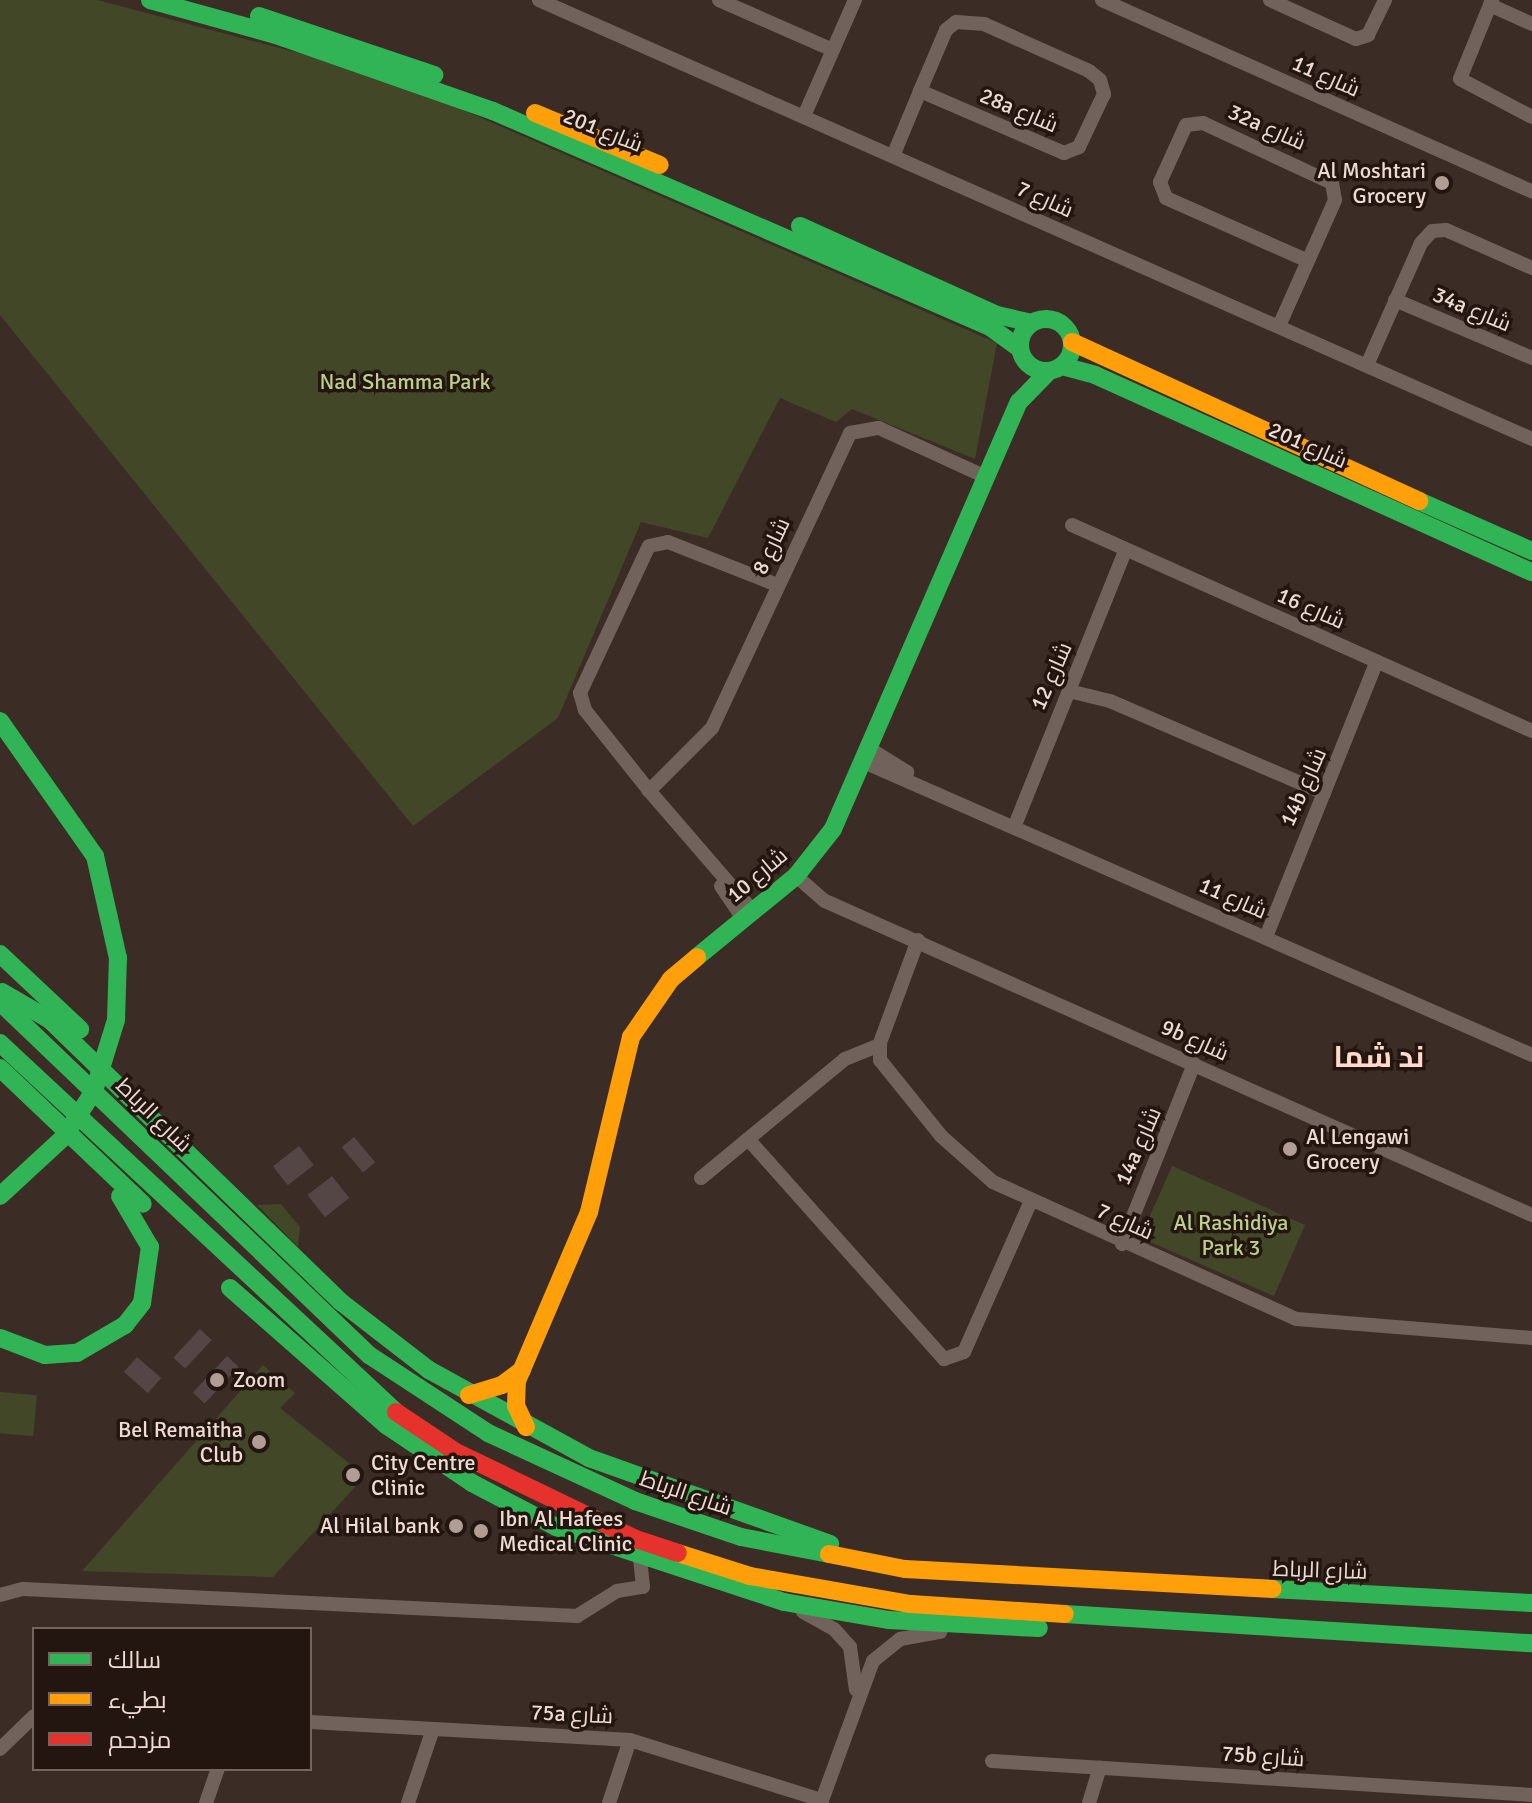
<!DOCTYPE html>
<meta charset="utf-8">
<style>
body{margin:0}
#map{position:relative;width:1532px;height:1803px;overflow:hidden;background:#3c2c26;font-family:Signika,Cairo,sans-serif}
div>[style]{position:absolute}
.green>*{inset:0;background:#414727;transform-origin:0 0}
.building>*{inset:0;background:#554646;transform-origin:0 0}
.street>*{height:14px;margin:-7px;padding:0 7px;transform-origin:7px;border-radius:7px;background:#71635c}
.fast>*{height:18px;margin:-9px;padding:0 9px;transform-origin:9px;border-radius:9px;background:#30b455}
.fast>.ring{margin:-9px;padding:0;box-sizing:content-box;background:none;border:18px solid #30b455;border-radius:50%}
.slow>*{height:18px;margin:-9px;padding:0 9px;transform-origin:9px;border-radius:9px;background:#ff9f0a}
.jam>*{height:18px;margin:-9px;padding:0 9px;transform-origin:9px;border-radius:9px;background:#e5322d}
.fast-bridge>*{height:18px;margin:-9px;padding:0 9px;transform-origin:9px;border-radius:9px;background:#30b455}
.dots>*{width:22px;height:22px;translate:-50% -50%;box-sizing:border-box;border:4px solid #231610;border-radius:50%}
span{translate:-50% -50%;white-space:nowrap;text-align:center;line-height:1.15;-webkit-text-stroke:7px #231610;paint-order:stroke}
.street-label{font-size:22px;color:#eedbd3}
.poi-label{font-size:22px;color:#eedbd3}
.right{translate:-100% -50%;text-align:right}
.left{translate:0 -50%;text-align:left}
.park-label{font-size:22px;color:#bdcf89}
.district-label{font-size:30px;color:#ffd9ca;font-weight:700}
.legend{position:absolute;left:32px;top:1627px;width:280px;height:144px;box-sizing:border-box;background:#231610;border:2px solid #74655e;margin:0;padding:10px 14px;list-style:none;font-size:24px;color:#eedbd3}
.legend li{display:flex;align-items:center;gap:16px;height:40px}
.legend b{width:40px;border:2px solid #74655e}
</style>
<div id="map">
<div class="green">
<i style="clip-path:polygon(0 0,97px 0,383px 75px,997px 343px,975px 459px,852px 409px,836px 422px,780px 398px,708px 538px,641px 522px,558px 718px,413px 826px,0 315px)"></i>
<i style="clip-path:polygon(1172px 1166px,1305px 1225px,1274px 1296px,1150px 1242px,1145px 1227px)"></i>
<i style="clip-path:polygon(281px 1204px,300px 1227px,298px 1247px,257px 1205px)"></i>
<i style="clip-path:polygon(263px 1365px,295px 1393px,280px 1408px,365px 1476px,273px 1577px,82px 1571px)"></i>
<i style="left:0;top:1392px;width:37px;height:41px;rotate:5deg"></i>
</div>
<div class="building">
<i style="left:354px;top:1137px;width:33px;height:16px;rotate:50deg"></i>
<i style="left:299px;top:1146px;width:24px;height:33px;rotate:52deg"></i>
<i style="left:332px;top:1176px;width:28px;height:31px;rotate:52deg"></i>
<i style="left:200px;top:1329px;width:16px;height:39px;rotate:43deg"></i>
<i style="left:227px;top:1356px;width:16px;height:50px;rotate:43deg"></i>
<i style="left:137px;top:1357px;width:32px;height:20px;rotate:41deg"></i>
</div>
<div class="street">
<i style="left:539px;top:0;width:1086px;rotate:23.85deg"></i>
<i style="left:719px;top:0;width:124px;rotate:23.7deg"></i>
<i style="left:1102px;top:0;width:471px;rotate:24deg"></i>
<i style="left:1270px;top:0;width:94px;rotate:24.4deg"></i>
<i style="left:1356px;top:39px;width:13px;rotate:-18deg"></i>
<i style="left:1368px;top:35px;width:39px;rotate:-64deg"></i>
<i style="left:1492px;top:0;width:85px;rotate:112.1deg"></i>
<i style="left:1460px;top:79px;width:81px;rotate:27.8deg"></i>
<i style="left:1490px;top:5px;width:46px;rotate:24.3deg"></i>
<i style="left:804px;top:116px;width:127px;rotate:-66.3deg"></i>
<i style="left:893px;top:156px;width:70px;rotate:-67.4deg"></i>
<i style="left:920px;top:91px;width:66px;rotate:-66.9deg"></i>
<i style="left:946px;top:30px;width:13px;rotate:-39deg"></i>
<i style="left:956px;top:22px;width:28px;rotate:4deg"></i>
<i style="left:984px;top:24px;width:115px;rotate:24.1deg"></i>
<i style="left:1089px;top:71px;width:14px;rotate:39deg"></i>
<i style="left:1100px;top:80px;width:15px;rotate:74deg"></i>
<i style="left:1104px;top:94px;width:59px;rotate:115.3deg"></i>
<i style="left:1079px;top:147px;width:16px;rotate:158deg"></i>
<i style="left:1064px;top:153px;width:157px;rotate:-156.7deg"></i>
<i style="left:1395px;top:300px;width:149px;rotate:22.9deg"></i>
<i style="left:1279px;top:326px;width:138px;rotate:-66deg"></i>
<i style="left:1335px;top:200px;width:17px;rotate:-100deg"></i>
<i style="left:1332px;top:183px;width:142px;rotate:-155.1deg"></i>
<i style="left:1203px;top:123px;width:17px;rotate:173deg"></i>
<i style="left:1186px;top:125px;width:63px;rotate:114.5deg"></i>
<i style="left:1160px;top:182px;width:17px;rotate:69deg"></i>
<i style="left:1166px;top:198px;width:153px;rotate:23.9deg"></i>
<i style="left:1367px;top:365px;width:133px;rotate:-66.1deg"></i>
<i style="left:1421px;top:243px;width:16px;rotate:-47deg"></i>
<i style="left:1432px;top:231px;width:14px;rotate:-4deg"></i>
<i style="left:1446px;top:230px;width:94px;rotate:23.8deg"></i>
<i style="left:1072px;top:525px;width:504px;rotate:24.12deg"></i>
<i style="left:1069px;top:691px;width:42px;rotate:13.7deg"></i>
<i style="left:1110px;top:701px;width:233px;rotate:23.3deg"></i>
<i style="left:870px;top:749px;width:44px;rotate:31.9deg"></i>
<i style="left:864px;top:762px;width:729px;rotate:23.68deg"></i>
<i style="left:649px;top:791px;width:89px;rotate:-45deg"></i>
<i style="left:712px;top:728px;width:326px;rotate:-64.9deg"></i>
<i style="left:850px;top:433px;width:29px;rotate:-10deg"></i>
<i style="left:879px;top:428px;width:118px;rotate:24.6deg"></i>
<i style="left:1015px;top:825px;width:297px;rotate:-68.1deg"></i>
<i style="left:796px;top:876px;width:38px;rotate:41deg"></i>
<i style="left:825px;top:901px;width:774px;rotate:23.95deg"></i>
<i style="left:721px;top:886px;width:40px;rotate:56deg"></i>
<i style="left:753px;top:911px;width:162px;rotate:-130.8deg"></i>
<i style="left:647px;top:788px;width:100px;rotate:-128.5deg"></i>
<i style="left:585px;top:710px;width:18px;rotate:-106deg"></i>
<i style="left:580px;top:693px;width:162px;rotate:-64.9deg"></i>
<i style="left:649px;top:546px;width:19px;rotate:-12deg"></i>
<i style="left:668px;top:542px;width:117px;rotate:21.5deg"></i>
<i style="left:1266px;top:937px;width:297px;rotate:-68.1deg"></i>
<i style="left:918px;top:940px;width:110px;rotate:110.3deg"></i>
<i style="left:880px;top:1043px;width:17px;rotate:90deg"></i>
<i style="left:880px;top:1060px;width:97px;rotate:51.2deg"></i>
<i style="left:941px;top:1136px;width:69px;rotate:41.5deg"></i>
<i style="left:993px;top:1182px;width:333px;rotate:24.3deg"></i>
<i style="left:1297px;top:1319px;width:236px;rotate:4.6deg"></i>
<i style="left:748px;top:1139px;width:295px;rotate:48.3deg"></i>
<i style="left:944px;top:1359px;width:21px;rotate:-19deg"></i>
<i style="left:964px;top:1352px;width:163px;rotate:-66.1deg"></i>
<i style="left:701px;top:1178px;width:187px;rotate:-39.6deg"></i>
<i style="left:845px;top:1059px;width:38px;rotate:-22deg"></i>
<i style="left:1122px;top:1244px;width:194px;rotate:-68.2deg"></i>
<i style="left:0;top:1595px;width:24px;rotate:-15deg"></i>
<i style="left:23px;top:1589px;width:555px;rotate:2.79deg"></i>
<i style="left:577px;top:1616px;width:47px;rotate:-32deg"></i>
<i style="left:617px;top:1591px;width:26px;rotate:-9deg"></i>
<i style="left:643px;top:1587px;width:28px;rotate:-96deg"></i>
<i style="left:803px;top:1612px;width:35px;rotate:29deg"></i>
<i style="left:834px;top:1629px;width:24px;rotate:48deg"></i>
<i style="left:850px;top:1647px;width:43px;rotate:82.1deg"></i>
<i style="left:310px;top:1722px;width:321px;rotate:3.2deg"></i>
<i style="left:630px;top:1740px;width:201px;rotate:17.4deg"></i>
<i style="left:0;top:1749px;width:47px;rotate:-44.1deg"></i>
<i style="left:992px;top:1761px;width:541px;rotate:3.6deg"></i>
<i style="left:206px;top:1803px;width:36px;rotate:-71deg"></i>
<i style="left:408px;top:1803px;width:78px;rotate:-71.3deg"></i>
<i style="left:609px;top:1803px;width:66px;rotate:-71.6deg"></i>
<i style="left:821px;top:1803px;width:151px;rotate:-69.9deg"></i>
<i style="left:873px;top:1661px;width:35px;rotate:-39deg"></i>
<i style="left:900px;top:1639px;width:41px;rotate:-9.9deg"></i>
<i style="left:1089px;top:1803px;width:37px;rotate:-73deg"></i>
</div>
<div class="fast">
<i style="left:150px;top:0;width:128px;rotate:15.5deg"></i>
<i style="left:273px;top:34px;width:233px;rotate:19.3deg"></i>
<i style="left:493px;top:111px;width:542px;rotate:23.49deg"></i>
<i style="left:990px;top:327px;width:37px;rotate:36deg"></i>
<i style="left:259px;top:16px;width:185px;rotate:18.6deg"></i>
<i style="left:800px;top:226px;width:216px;rotate:24.3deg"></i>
<i style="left:997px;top:315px;width:35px;rotate:13deg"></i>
<i class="ring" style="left:1020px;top:319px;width:34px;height:34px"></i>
<i style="left:1062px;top:366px;width:34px;rotate:15deg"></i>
<i style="left:1095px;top:375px;width:479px;rotate:24.3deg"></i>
<i style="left:1419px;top:501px;width:124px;rotate:23.9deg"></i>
<i style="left:0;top:721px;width:165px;rotate:54.9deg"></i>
<i style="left:95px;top:856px;width:105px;rotate:77.3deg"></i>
<i style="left:0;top:954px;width:110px;rotate:43.2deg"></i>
<i style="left:697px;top:957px;width:128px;rotate:-39.3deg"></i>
<i style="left:796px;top:876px;width:60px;rotate:-51.8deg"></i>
<i style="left:833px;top:829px;width:466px;rotate:-66.5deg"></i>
<i style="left:1019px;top:402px;width:43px;rotate:-45.9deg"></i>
<i style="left:2px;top:992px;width:56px;rotate:30.3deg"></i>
<i style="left:50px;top:1020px;width:405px;rotate:44.1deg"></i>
<i style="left:341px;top:1302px;width:111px;rotate:37.7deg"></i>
<i style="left:429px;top:1370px;width:183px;rotate:28.8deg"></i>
<i style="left:589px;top:1458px;width:256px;rotate:19.6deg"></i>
<i style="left:0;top:1002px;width:511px;rotate:43.73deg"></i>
<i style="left:369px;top:1355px;width:142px;rotate:33.2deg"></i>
<i style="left:488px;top:1433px;width:162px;rotate:24.8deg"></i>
<i style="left:635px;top:1501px;width:112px;rotate:18.8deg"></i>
<i style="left:741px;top:1537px;width:90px;rotate:10.9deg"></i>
<i style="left:0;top:1043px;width:541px;rotate:42.98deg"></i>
<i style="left:0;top:1068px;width:197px;rotate:43.6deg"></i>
<i style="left:230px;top:1288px;width:208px;rotate:41.3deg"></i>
<i style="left:386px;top:1425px;width:104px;rotate:34deg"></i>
<i style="left:472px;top:1483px;width:95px;rotate:27.6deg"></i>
<i style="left:556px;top:1527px;width:240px;rotate:18.2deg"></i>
<i style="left:784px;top:1602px;width:107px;rotate:9.7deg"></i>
<i style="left:889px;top:1620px;width:150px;rotate:3.1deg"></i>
<i style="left:0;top:1338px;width:48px;rotate:20.7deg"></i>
<i style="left:45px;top:1355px;width:32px;rotate:-4deg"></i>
<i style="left:77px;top:1353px;width:56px;rotate:-30.3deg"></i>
<i style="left:125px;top:1325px;width:28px;rotate:-52deg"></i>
<i style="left:142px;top:1303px;width:57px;rotate:-81.9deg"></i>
<i style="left:150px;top:1247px;width:59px;rotate:-120.5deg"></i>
<i style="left:1272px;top:1589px;width:260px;rotate:3.1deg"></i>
<i style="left:1065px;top:1614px;width:468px;rotate:3.6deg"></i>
</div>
<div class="slow">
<i style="left:535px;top:113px;width:135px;rotate:22.6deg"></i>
<i style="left:1072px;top:342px;width:382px;rotate:24.6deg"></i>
<i style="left:469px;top:1395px;width:34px;rotate:-17deg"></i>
<i style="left:502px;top:1385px;width:25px;rotate:-37deg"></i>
<i style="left:526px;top:1427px;width:23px;rotate:-115deg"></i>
<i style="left:516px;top:1406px;width:25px;rotate:-88deg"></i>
<i style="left:517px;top:1381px;width:184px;rotate:-66.9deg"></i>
<i style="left:589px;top:1212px;width:180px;rotate:-76.5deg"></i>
<i style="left:631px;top:1037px;width:70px;rotate:-55.4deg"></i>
<i style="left:671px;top:979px;width:34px;rotate:-40deg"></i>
<i style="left:678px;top:1553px;width:76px;rotate:17.7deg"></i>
<i style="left:750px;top:1576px;width:163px;rotate:9.9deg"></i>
<i style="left:911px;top:1604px;width:154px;rotate:3.7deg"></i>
<i style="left:829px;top:1554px;width:77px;rotate:11.2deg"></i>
<i style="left:905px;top:1569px;width:368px;rotate:3.1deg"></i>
</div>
<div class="jam">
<i style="left:396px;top:1412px;width:72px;rotate:33.7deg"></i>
<i style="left:456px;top:1452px;width:200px;rotate:25.8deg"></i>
<i style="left:636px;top:1539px;width:44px;rotate:18.4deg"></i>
</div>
<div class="fast-bridge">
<i style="left:0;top:1196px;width:87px;rotate:-42.7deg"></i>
<i style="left:64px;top:1137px;width:55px;rotate:-56.9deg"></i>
<i style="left:94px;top:1091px;width:74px;rotate:-72.8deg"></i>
<i style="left:116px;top:1020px;width:62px;rotate:-88.2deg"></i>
</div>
<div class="dots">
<i style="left:1442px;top:183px;background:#b09e96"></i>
<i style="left:1290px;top:1149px;background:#b09e96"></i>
<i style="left:217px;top:1380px;background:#b09e96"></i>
<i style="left:259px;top:1442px;background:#b09e96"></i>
<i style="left:353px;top:1475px;background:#b09e96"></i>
<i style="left:456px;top:1526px;background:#b09e96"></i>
<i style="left:481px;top:1531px;background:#b09e96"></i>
</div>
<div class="street-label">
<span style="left:1326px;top:76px;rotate:24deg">شارع 11</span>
<span style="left:1019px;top:110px;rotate:23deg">28a شارع</span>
<span style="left:1267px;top:127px;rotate:24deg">32a شارع</span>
<span style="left:603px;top:130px;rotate:22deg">شارع 201</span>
<span style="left:1045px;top:199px;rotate:24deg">شارع 7</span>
<span style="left:1472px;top:309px;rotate:23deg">34a شارع</span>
<span style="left:1308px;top:445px;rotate:24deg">شارع 201</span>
<span style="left:771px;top:546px;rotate:-65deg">شارع 8</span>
<span style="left:1311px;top:608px;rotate:24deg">شارع 16</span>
<span style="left:1051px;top:676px;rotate:-66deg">شارع 12</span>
<span style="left:1303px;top:787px;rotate:-66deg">14b شارع</span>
<span style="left:757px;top:875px;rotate:-40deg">شارع 10</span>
<span style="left:1233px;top:898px;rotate:24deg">شارع 11</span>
<span style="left:1195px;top:1040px;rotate:24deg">9b شارع</span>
<span style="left:154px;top:1115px;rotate:44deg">شارع الرباط</span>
<span style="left:1138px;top:1146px;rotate:-66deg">14a شارع</span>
<span style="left:1125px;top:1221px;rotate:24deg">شارع 7</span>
<span style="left:686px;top:1493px;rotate:19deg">شارع الرباط</span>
<span style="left:1320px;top:1570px;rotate:2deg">شارع الرباط</span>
<span style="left:572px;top:1714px;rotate:3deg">75a شارع</span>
<span style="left:1263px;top:1756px;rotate:4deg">75b شارع</span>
</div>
<div class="poi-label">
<span class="right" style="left:1426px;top:183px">Al Moshtari<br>Grocery</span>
<span class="left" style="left:1306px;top:1149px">Al Lengawi<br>Grocery</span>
<span class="left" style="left:233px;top:1380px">Zoom</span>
<span class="right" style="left:243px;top:1442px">Bel Remaitha<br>Club</span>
<span class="left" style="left:371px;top:1475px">City Centre<br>Clinic</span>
<span class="left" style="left:499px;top:1531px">Ibn Al Hafees<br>Medical Clinic</span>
<span class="right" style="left:440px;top:1526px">Al Hilal bank</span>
</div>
<div class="park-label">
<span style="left:405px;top:382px">Nad Shamma Park</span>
<span style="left:1231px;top:1235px">Al Rashidiya<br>Park 3</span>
</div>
<div class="district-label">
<span style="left:1379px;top:1058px">ند شما</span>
</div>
<ul class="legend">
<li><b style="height:10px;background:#30b455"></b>سالك</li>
<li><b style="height:10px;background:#ff9f0a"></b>بطيء</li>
<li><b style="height:10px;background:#e5322d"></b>مزدحم</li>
</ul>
</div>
